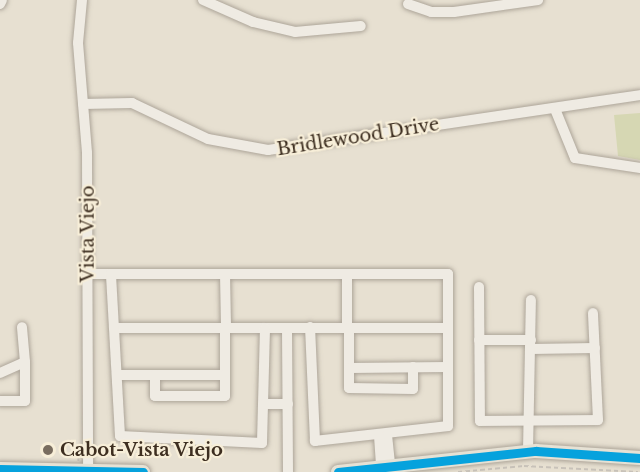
<!DOCTYPE html>
<style>
body{margin:0}
#map{position:relative;width:640px;height:472px;overflow:hidden;background:#e7e0d1;font-family:"Libre Baskerville",serif}
div>[style]{position:absolute}
.green>*{inset:0;background:#d6d7b3}
.path>*{height:1.5px;margin-top:-0.75px;transform-origin:0;background:repeating-linear-gradient(90deg,#c8c2b9 0 4.5px,transparent 0 7.5px)}
.roads{filter:drop-shadow(0 0 2px #ada599) drop-shadow(0 0 2px #ada599)}
.minor>*{height:10px;margin:-5px;padding:0 5px;transform-origin:5px;border-radius:5px;background:#efebe3}
.major>*{height:14px;margin:-7px;padding:0 7px;transform-origin:7px;border-radius:7px;background:#e6e1d4}
.bus-1>*{height:9px;margin:-4.5px;padding:0 4.5px;transform-origin:4.5px;border-radius:4.5px;background:#06a2dd}
.dots>*{width:16px;height:16px;translate:-50% -50%;box-sizing:border-box;border:3px solid #f7eed8;border-radius:50%}
span{translate:-50% -50%;white-space:nowrap;text-align:center;line-height:1.15;-webkit-text-stroke:4.5px #f7eed8;paint-order:stroke}
.street-label{font-size:18px;color:#3d2e20}
.poi-label{font-size:18px;color:#3d2e20;font-weight:700}
.left{translate:0 -50%;text-align:left}
</style>
<div id="map">
<div class="green">
<i style="clip-path:polygon(640px 113px,640px 160px,618px 156px,614px 115px)"></i>
</div>
<div class="path">
<i style="left:78px;top:461px;width:8px;rotate:-83deg"></i>
<i style="left:458px;top:472px;width:66px;rotate:-5.2deg"></i>
<i style="left:524px;top:466px;width:114px;rotate:3deg"></i>
</div>
<div class="roads">
<div class="minor">
<i style="left:82px;top:0;width:43px;rotate:95.3deg"></i>
<i style="left:78px;top:43px;width:110px;rotate:85.3deg"></i>
<i style="left:87px;top:153px;width:317px;rotate:89.8deg"></i>
<i style="left:203px;top:0;width:55px;rotate:23.7deg"></i>
<i style="left:253px;top:22px;width:43px;rotate:13.4deg"></i>
<i style="left:295px;top:32px;width:66px;rotate:-5.2deg"></i>
<i style="left:0;top:4px;width:4px;rotate:-63deg"></i>
<i style="left:408px;top:4px;width:24px;rotate:19deg"></i>
<i style="left:431px;top:12px;width:23px"></i>
<i style="left:454px;top:12px;width:85px;rotate:-8.1deg"></i>
<i style="left:83px;top:104px;width:49px;rotate:-1.2deg"></i>
<i style="left:132px;top:103px;width:84px;rotate:25.3deg"></i>
<i style="left:208px;top:139px;width:61px;rotate:10.4deg"></i>
<i style="left:268px;top:150px;width:376px;rotate:-8.4deg"></i>
<i style="left:555px;top:109px;width:53px;rotate:67.8deg"></i>
<i style="left:575px;top:158px;width:66px;rotate:8.7deg"></i>
<i style="left:88px;top:274px;width:23px"></i>
<i style="left:225px;top:274px;width:54px;rotate:88.9deg"></i>
<i style="left:347px;top:274px;width:54px;rotate:90deg"></i>
<i style="left:479px;top:287px;width:134px;rotate:89.6deg"></i>
<i style="left:480px;top:421px;width:118px;rotate:-0.5deg"></i>
<i style="left:598px;top:420px;width:107px;rotate:-92.7deg"></i>
<i style="left:114px;top:328px;width:334px"></i>
<i style="left:265px;top:328px;width:115px;rotate:91.5deg"></i>
<i style="left:262px;top:443px;width:142px;rotate:-177.2deg"></i>
<i style="left:120px;top:436px;width:162px;rotate:-93.2deg"></i>
<i style="left:111px;top:274px;width:337px"></i>
<i style="left:448px;top:274px;width:152px;rotate:90deg"></i>
<i style="left:448px;top:426px;width:134px;rotate:173.6deg"></i>
<i style="left:315px;top:441px;width:114px;rotate:-92.5deg"></i>
<i style="left:287px;top:328px;width:144px;rotate:89.6deg"></i>
<i style="left:349px;top:328px;width:40px;rotate:90deg"></i>
<i style="left:349px;top:368px;width:99px;rotate:-0.6deg"></i>
<i style="left:479px;top:340px;width:52px"></i>
<i style="left:531px;top:349px;width:64px;rotate:-0.9deg"></i>
<i style="left:349px;top:368px;width:20px;rotate:90deg"></i>
<i style="left:349px;top:388px;width:64px;rotate:0.9deg"></i>
<i style="left:413px;top:389px;width:22px;rotate:-90deg"></i>
<i style="left:0;top:373px;width:27px;rotate:-24deg"></i>
<i style="left:25px;top:362px;width:35px;rotate:-95deg"></i>
<i style="left:118px;top:375px;width:107px"></i>
<i style="left:225px;top:375px;width:47px;rotate:-90deg"></i>
<i style="left:155px;top:375px;width:21px;rotate:90deg"></i>
<i style="left:155px;top:396px;width:70px"></i>
<i style="left:225px;top:396px;width:21px;rotate:-90deg"></i>
<i style="left:0;top:401px;width:25px"></i>
<i style="left:25px;top:401px;width:39px;rotate:-90deg"></i>
<i style="left:265px;top:404px;width:23px"></i>
<i style="left:387px;top:435px;width:31px;rotate:84deg"></i>
<i style="left:379px;top:436px;width:31px;rotate:86deg"></i>
<i style="left:528px;top:451px;width:151px;rotate:-88.9deg"></i>
</div>
<div class="major">
<i style="left:0;top:469px;width:143px;rotate:1.2deg"></i>
<i style="left:338px;top:472px;width:199px;rotate:-6.1deg"></i>
<i style="left:536px;top:451px;width:104px;rotate:3.9deg"></i>
</div>
</div>
<div class="bus-1">
<i style="left:0;top:469px;width:143px;rotate:1.2deg"></i>
<i style="left:338px;top:472px;width:199px;rotate:-6.1deg"></i>
<i style="left:536px;top:451px;width:104px;rotate:3.9deg"></i>
</div>
<div class="dots">
<i style="left:48px;top:450px;background:#786c5e"></i>
</div>
<div class="street-label">
<span style="left:358px;top:137px;rotate:-9deg">Bridlewood Drive</span>
<span style="left:88px;top:234px;rotate:-90deg">Vista Viejo</span>
</div>
<div class="poi-label">
<span class="left" style="left:60px;top:450px">Cabot-Vista Viejo</span>
</div>
</div>
